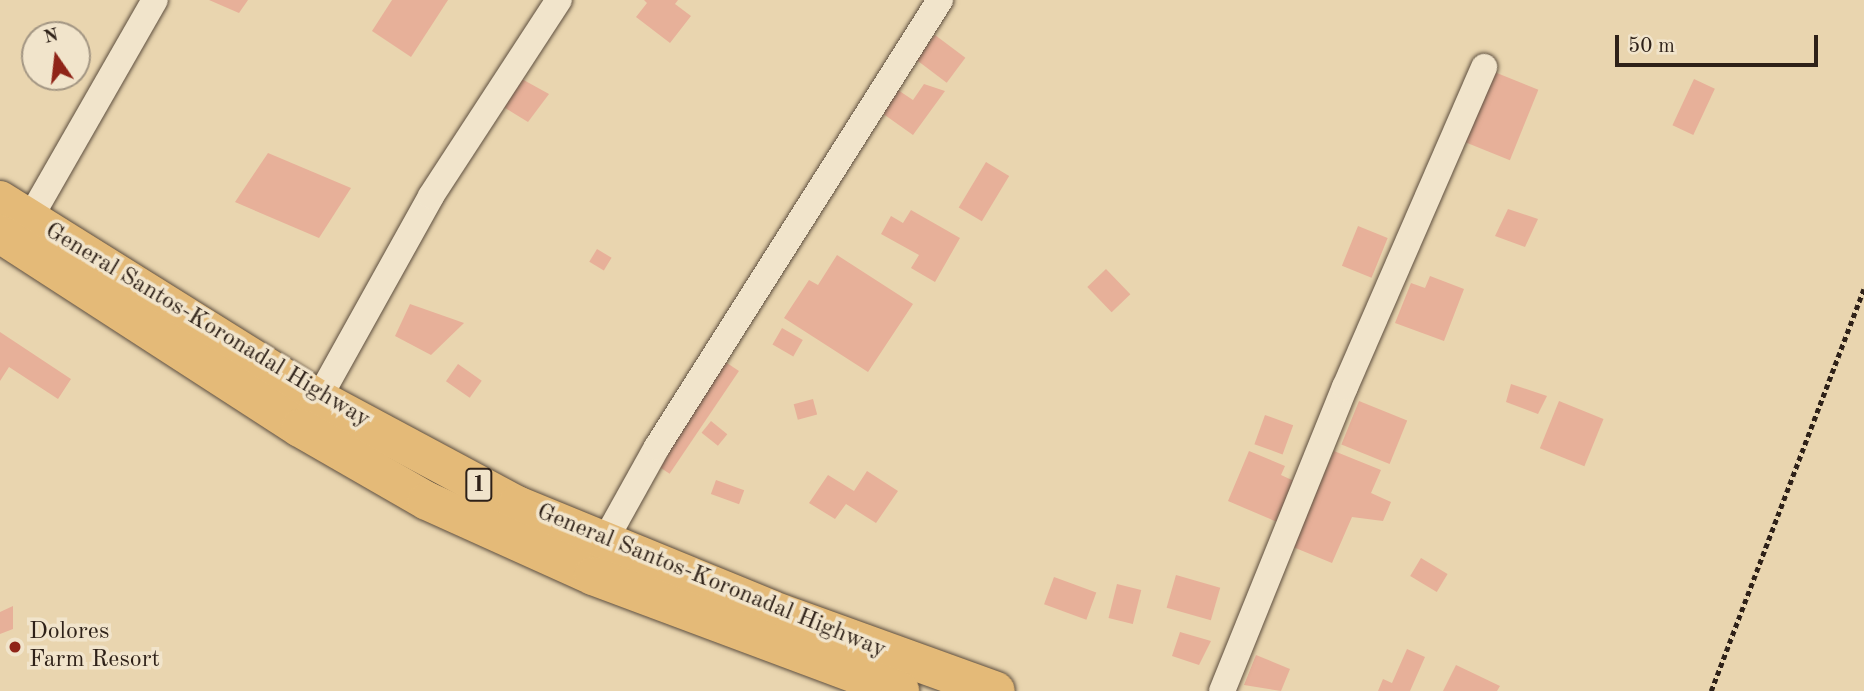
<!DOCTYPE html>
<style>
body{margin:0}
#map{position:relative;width:1864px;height:691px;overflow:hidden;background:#e9d5af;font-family:"Old Standard TT",serif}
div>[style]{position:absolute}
.building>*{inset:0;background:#e7b099;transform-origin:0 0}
.path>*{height:4.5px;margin-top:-2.25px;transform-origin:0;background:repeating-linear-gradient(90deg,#2e2118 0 5px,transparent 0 8.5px)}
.roads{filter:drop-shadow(0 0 2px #5d4e3e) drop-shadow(0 0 2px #5d4e3e)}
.minor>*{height:26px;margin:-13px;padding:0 13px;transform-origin:13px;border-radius:13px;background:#f1e4cb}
.trunk>*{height:38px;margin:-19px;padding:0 19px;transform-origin:19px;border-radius:19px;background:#e4ba78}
.dots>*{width:19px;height:19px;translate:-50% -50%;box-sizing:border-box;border:4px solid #f1e4cb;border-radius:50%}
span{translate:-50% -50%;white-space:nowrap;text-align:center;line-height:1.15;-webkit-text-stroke:7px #f1e4cb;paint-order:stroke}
.shield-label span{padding:2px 5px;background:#f1e4cb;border:2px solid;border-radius:5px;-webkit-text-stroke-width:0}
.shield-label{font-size:23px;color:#2e2118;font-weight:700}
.street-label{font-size:24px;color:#2e2118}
.poi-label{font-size:24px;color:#2e2118}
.left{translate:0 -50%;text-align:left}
.north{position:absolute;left:21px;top:21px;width:70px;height:70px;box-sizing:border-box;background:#f1e4cb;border:2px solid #a39683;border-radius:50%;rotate:346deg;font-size:19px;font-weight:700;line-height:28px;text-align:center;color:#2e2118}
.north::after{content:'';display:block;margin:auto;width:24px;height:32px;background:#8f2418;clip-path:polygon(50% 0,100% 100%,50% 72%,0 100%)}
.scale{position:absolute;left:1615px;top:35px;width:203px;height:32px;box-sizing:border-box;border:4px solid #2e2118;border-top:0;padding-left:9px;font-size:21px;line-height:24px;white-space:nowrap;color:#2e2118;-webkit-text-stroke:5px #f1e4cb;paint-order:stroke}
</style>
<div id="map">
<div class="building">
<i style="clip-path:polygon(209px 0,248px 0,239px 13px)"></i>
<i style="clip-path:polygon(392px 0,448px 0,411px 57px,372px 31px)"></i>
<i style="clip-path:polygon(644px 0,678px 0,675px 4px,691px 16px,670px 43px,636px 17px,647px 3px)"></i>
<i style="left:935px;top:35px;width:38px;height:31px;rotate:37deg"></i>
<i style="left:1492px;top:71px;width:50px;height:76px;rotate:22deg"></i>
<i style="clip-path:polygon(520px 78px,549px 94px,528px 122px,502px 106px)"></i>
<i style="left:1694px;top:79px;width:23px;height:51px;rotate:25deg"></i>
<i style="clip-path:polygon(924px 84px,945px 91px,913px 135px,882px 113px,898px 90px,913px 100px)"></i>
<i style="clip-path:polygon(268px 153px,351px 188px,319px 238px,235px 202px)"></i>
<i style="left:986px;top:162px;width:27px;height:53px;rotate:31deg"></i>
<i style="clip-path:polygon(1508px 209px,1538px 219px,1525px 247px,1495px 236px)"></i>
<i style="clip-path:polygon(911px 210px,960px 238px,935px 282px,911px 268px,919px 255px,881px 234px,891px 216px,903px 223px)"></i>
<i style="left:1358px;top:226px;width:32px;height:43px;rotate:22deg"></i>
<i style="left:597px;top:249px;width:17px;height:15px;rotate:31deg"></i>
<i style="clip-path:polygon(837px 255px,913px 304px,868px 372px,784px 318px,809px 280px,818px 285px)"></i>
<i style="left:1106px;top:269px;width:35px;height:26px;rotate:46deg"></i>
<i style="clip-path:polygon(1430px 276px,1464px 289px,1444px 341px,1395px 323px,1411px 283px,1425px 288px)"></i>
<i style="clip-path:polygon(410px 304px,464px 323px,431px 355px,395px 336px)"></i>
<i style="left:782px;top:328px;width:24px;height:19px;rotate:30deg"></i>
<i style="clip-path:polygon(0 332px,71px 379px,58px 399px,9px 367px,0 381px)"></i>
<i style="left:724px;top:361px;width:18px;height:124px;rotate:34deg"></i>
<i style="left:458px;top:364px;width:29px;height:21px;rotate:35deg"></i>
<i style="clip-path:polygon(1511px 384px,1547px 396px,1538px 414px,1506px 402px)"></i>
<i style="left:813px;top:399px;width:16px;height:20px;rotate:75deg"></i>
<i style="left:1359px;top:401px;width:52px;height:47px;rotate:22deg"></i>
<i style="left:1559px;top:401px;width:48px;height:51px;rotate:22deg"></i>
<i style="left:1265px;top:415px;width:30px;height:31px;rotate:20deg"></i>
<i style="left:711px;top:421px;width:21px;height:15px;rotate:39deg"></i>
<i style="clip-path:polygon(1249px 451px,1285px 466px,1281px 475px,1294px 481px,1277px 522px,1228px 501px)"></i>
<i style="clip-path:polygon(1334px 451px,1381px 470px,1371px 493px,1391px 502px,1383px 521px,1352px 517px,1332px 563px,1293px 547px)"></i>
<i style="clip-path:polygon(867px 471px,898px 491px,876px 523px,846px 504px,835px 519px,809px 503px,828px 475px,854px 491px)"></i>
<i style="left:716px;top:480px;width:30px;height:15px;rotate:20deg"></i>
<i style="left:1421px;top:558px;width:31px;height:21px;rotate:31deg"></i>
<i style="left:1176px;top:575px;width:46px;height:34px;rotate:16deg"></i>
<i style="left:1054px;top:577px;width:45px;height:29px;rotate:20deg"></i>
<i style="left:1117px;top:584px;width:25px;height:35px;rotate:14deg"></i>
<i style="clip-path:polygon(13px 606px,13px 629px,0 634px,0 612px)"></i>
<i style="clip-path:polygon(1180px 632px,1211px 641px,1199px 665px,1172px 656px)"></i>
<i style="clip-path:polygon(1407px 649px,1425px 657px,1410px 691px,1378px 691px,1383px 679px,1392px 683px)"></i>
<i style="clip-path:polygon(1256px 655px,1290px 669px,1281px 691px,1244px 685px)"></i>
<i style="clip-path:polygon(1456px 665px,1500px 686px,1497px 691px,1443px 691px)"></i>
</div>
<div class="path">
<i style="left:1711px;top:691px;width:430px;rotate:-69.2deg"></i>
</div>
<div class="roads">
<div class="minor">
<i style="left:30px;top:218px;width:251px;rotate:-60.2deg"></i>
<i style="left:311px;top:412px;width:247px;rotate:-60.9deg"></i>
<i style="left:431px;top:196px;width:234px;rotate:-56.9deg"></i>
<i style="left:603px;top:544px;width:111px;rotate:-60.9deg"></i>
<i style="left:657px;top:447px;width:529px;rotate:-57.66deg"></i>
<i style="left:1222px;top:691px;width:328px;rotate:-68deg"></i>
<i style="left:1345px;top:387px;width:349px;rotate:-66.5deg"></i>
</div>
<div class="trunk">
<i style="left:0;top:200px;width:376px;rotate:32deg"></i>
<i style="left:319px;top:399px;width:225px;rotate:28.2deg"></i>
<i style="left:517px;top:505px;width:274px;rotate:22.3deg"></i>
<i style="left:770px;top:609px;width:240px;rotate:19.9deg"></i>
<i style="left:0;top:234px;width:357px;rotate:32.9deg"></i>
<i style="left:300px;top:428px;width:146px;rotate:29.9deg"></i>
<i style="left:427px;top:501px;width:182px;rotate:24.3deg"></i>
<i style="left:593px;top:576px;width:328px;rotate:20.5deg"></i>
</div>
</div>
<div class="dots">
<i style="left:15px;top:647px;background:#8f2418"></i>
</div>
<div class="shield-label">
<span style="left:479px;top:485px">1</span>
</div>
<div class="street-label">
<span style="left:207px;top:326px;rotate:31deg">General Santos-Koronadal Highway</span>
<span style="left:711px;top:582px;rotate:22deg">General Santos-Koronadal Highway</span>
</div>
<div class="poi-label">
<span class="left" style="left:29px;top:647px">Dolores<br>Farm Resort</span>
</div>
<div class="north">N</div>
<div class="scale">50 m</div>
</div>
